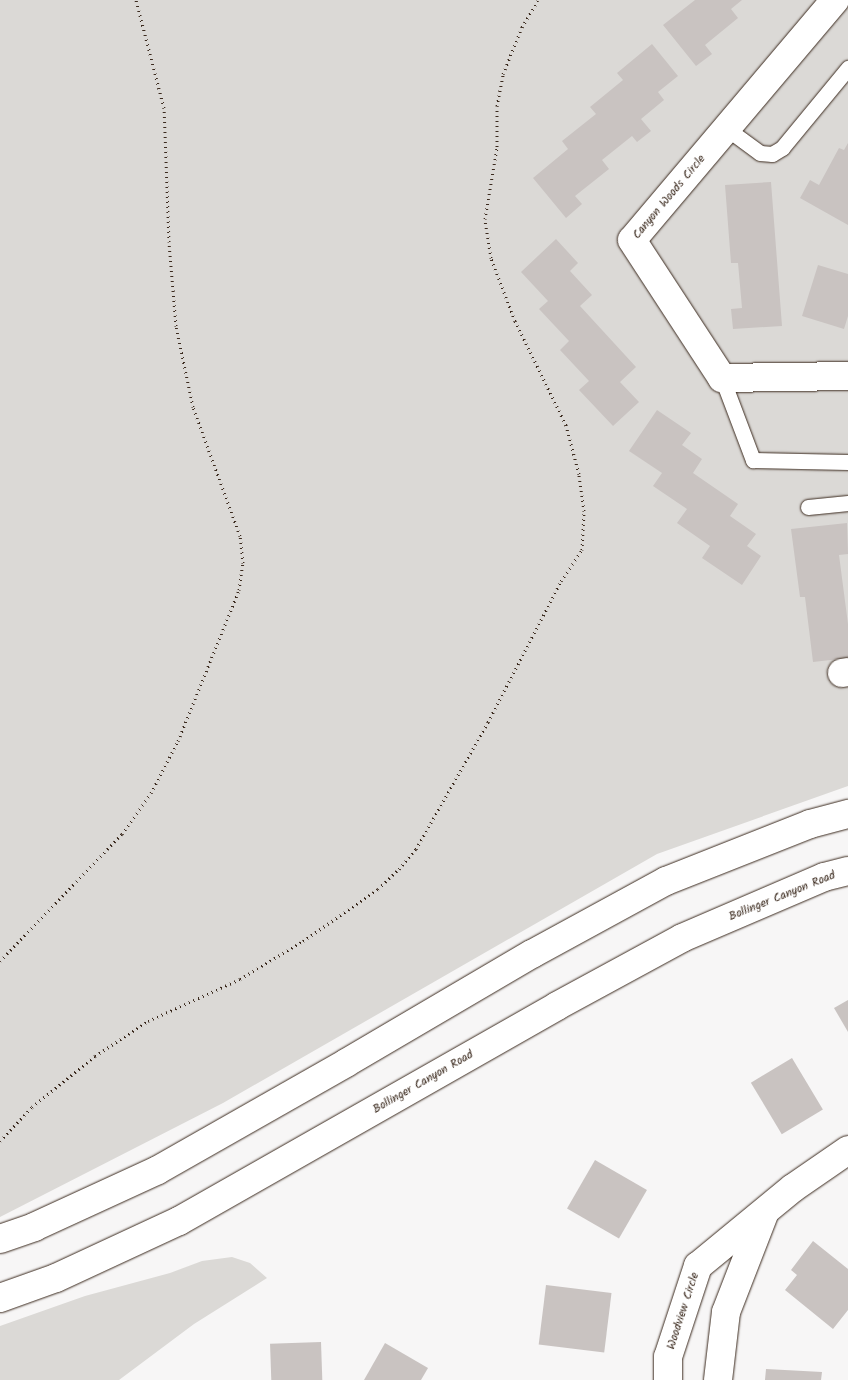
<!DOCTYPE html>
<style>
body{margin:0}
#map{position:relative;width:848px;height:1380px;overflow:hidden;background:#f7f6f6;font-family:Kalam,sans-serif}
div>[style]{position:absolute}
.green>*{inset:0;background:#dbd9d6}
.building>*{inset:0;background:#c9c3c1;transform-origin:0 0}
.path>*{height:3px;margin-top:-1.5px;transform-origin:0;background:repeating-linear-gradient(90deg,#3b2a1e 0 1px,transparent 0 5px)}
.roads{filter:drop-shadow(0 0 1px #3b2a1e) drop-shadow(0 0 1px #3b2a1e)}
.lane>*{height:15px;margin:-7.5px;padding:0 7.5px;transform-origin:7.5px;border-radius:7.5px;background:#fff}
.street>*{height:28px;margin:-14px;padding:0 14px;transform-origin:14px;border-radius:14px;background:#fff}
.secondary>*{height:28px;margin:-14px;padding:0 14px;transform-origin:14px;border-radius:14px;background:#fff}
span{translate:-50% -50%;white-space:nowrap;text-align:center;line-height:1.15;-webkit-text-stroke:5px #fff;paint-order:stroke}
.street-label{font-size:12px;color:#3b2a1e}
</style>
<div id="map">
<div class="green">
<i style="clip-path:polygon(0 0,848px 0,848px 786px,657px 854px,223px 1103px,0 1217px)"></i>
<i style="clip-path:polygon(232px 1257px,250px 1263px,267px 1278px,194px 1324px,119px 1380px,0 1380px,0 1326px,85px 1296px,170px 1273px,202px 1261px)"></i>
</div>
<div class="building">
<i style="clip-path:polygon(695px 0,742px 0,731px 9px,738px 18px,705px 45px,712px 54px,696px 66px,663px 25px)"></i>
<i style="clip-path:polygon(652px 44px,678px 76px,658px 92px,664px 100px,641px 119px,651px 131px,637px 142px,632px 136px,602px 160px,609px 169px,575px 196px,582px 204px,566px 218px,533px 178px,568px 149px,562px 141px,596px 114px,590px 107px,623px 80px,617px 73px)"></i>
<i style="clip-path:polygon(848px 143px,848px 225px,800px 198px,810px 180px,819px 185px,839px 148px,844px 150px)"></i>
<i style="clip-path:polygon(771px 182px,782px 326px,733px 329px,731px 309px,742px 308px,738px 263px,731px 263px,725px 185px)"></i>
<i style="clip-path:polygon(556px 239px,578px 263px,570px 271px,592px 295px,580px 306px,636px 367px,620px 382px,639px 402px,613px 426px,579px 390px,589px 381px,560px 350px,569px 341px,539px 309px,548px 301px,521px 272px)"></i>
<i style="clip-path:polygon(818px 265px,848px 274px,848px 316px,844px 329px,802px 316px)"></i>
<i style="clip-path:polygon(657px 410px,691px 433px,682px 445px,702px 459px,693px 473px,738px 504px,730px 516px,756px 534px,747px 546px,761px 556px,742px 585px,702px 558px,710px 546px,677px 523px,687px 509px,653px 486px,662px 473px,629px 451px)"></i>
<i style="clip-path:polygon(847px 523px,848px 554px,839px 555px,848px 624px,848px 658px,813px 662px,805px 597px,800px 597px,791px 529px)"></i>
<i style="clip-path:polygon(848px 1000px,848px 1032px,834px 1008px)"></i>
<i style="left:792px;top:1058px;width:60px;height:48px;rotate:59deg"></i>
<i style="left:595px;top:1160px;width:60px;height:56px;rotate:30deg"></i>
<i style="clip-path:polygon(813px 1241px,848px 1269px,848px 1310px,833px 1329px,785px 1290px,797px 1275px,791px 1270px)"></i>
<i style="left:546px;top:1285px;width:66px;height:60px;rotate:7deg"></i>
<i style="left:321px;top:1342px;width:38px;height:51px;rotate:88deg"></i>
<i style="clip-path:polygon(385px 1343px,428px 1368px,421px 1380px,364px 1380px)"></i>
<i style="clip-path:polygon(766px 1369px,822px 1372px,821px 1380px,765px 1380px)"></i>
</div>
<div class="path">
<i style="left:0;top:961px;width:176px;rotate:-46.2deg"></i>
<i style="left:122px;top:834px;width:50px;rotate:-54.7deg"></i>
<i style="left:151px;top:793px;width:59px;rotate:-62.6deg"></i>
<i style="left:178px;top:741px;width:163px;rotate:-68deg"></i>
<i style="left:239px;top:590px;width:27px;rotate:-82deg"></i>
<i style="left:243px;top:563px;width:27px;rotate:-96deg"></i>
<i style="left:240px;top:536px;width:137px;rotate:-110deg"></i>
<i style="left:193px;top:407px;width:83px;rotate:-101.9deg"></i>
<i style="left:176px;top:326px;width:84px;rotate:-94.8deg"></i>
<i style="left:169px;top:242px;width:134px;rotate:-92.1deg"></i>
<i style="left:164px;top:108px;width:112px;rotate:-104.5deg"></i>
<i style="left:0;top:1141px;width:47px;rotate:-46.7deg"></i>
<i style="left:32px;top:1107px;width:81px;rotate:-39deg"></i>
<i style="left:95px;top:1056px;width:64px;rotate:-33.4deg"></i>
<i style="left:148px;top:1021px;width:101px;rotate:-24.5deg"></i>
<i style="left:240px;top:979px;width:74px;rotate:-31.1deg"></i>
<i style="left:303px;top:941px;width:91px;rotate:-34.7deg"></i>
<i style="left:378px;top:889px;width:29px;rotate:-44deg"></i>
<i style="left:399px;top:869px;width:26px;rotate:-50deg"></i>
<i style="left:416px;top:849px;width:146px;rotate:-60.4deg"></i>
<i style="left:488px;top:722px;width:159px;rotate:-62.6deg"></i>
<i style="left:561px;top:581px;width:37px;rotate:-56deg"></i>
<i style="left:582px;top:550px;width:39px;rotate:-87deg"></i>
<i style="left:584px;top:511px;width:37px;rotate:-98deg"></i>
<i style="left:579px;top:474px;width:51px;rotate:-104.9deg"></i>
<i style="left:566px;top:425px;width:116px;rotate:-116.1deg"></i>
<i style="left:515px;top:321px;width:67px;rotate:-110.9deg"></i>
<i style="left:491px;top:258px;width:39px;rotate:-99deg"></i>
<i style="left:485px;top:219px;width:73px;rotate:-80.5deg"></i>
<i style="left:497px;top:147px;width:41px;rotate:-90deg"></i>
<i style="left:497px;top:106px;width:33px;rotate:-79deg"></i>
<i style="left:503px;top:74px;width:51px;rotate:-68deg"></i>
<i style="left:522px;top:27px;width:31px;rotate:-59deg"></i>
</div>
<div class="roads">
<div class="lane">
<i style="left:726px;top:128px;width:42px;rotate:36.3deg"></i>
<i style="left:760px;top:153px;width:12px;rotate:5deg"></i>
<i style="left:772px;top:154px;width:12px;rotate:-31deg"></i>
<i style="left:782px;top:148px;width:104px;rotate:-50.5deg"></i>
<i style="left:722px;top:378px;width:88px;rotate:69.3deg"></i>
<i style="left:753px;top:460px;width:95px;rotate:1.2deg"></i>
<i style="left:808px;top:507px;width:40px;rotate:-5.7deg"></i>
</div>
<div class="street">
<i style="left:835px;top:0;width:314px;rotate:130.2deg"></i>
<i style="left:632px;top:240px;width:165px;rotate:56.9deg"></i>
<i style="left:722px;top:378px;width:126px;rotate:-0.9deg"></i>
<i style="left:842px;top:673px;width:6px;rotate:-9deg"></i>
<i style="left:668px;top:1380px;width:23px;rotate:-90deg"></i>
<i style="left:668px;top:1357px;width:96px;rotate:-71.8deg"></i>
<i style="left:698px;top:1266px;width:123px;rotate:-39.4deg"></i>
<i style="left:793px;top:1188px;width:67px;rotate:-34.6deg"></i>
<i style="left:718px;top:1380px;width:68px;rotate:-83.3deg"></i>
<i style="left:726px;top:1312px;width:105px;rotate:-68.8deg"></i>
</div>
<div class="secondary">
<i style="left:0;top:1239px;width:36px;rotate:-19deg"></i>
<i style="left:34px;top:1227px;width:136px;rotate:-24.7deg"></i>
<i style="left:158px;top:1170px;width:216px;rotate:-29.6deg"></i>
<i style="left:346px;top:1063px;width:216px;rotate:-30.4deg"></i>
<i style="left:532px;top:954px;width:153px;rotate:-28.6deg"></i>
<i style="left:666px;top:881px;width:155px;rotate:-21.6deg"></i>
<i style="left:810px;top:824px;width:39px;rotate:-15deg"></i>
<i style="left:0;top:1298px;width:59px;rotate:-19.7deg"></i>
<i style="left:56px;top:1278px;width:136px;rotate:-24.9deg"></i>
<i style="left:179px;top:1221px;width:435px;rotate:-29.6deg"></i>
<i style="left:557px;top:1006px;width:142px;rotate:-28.5deg"></i>
<i style="left:682px;top:938px;width:155px;rotate:-23.2deg"></i>
<i style="left:824px;top:877px;width:25px;rotate:-14deg"></i>
</div>
</div>
<div class="street-label">
<span style="left:669px;top:197px;rotate:-50deg">Canyon Woods Circle</span>
<span style="left:782px;top:896px;rotate:-22deg">Bollinger Canyon Road</span>
<span style="left:423px;top:1082px;rotate:-30deg">Bollinger Canyon Road</span>
<span style="left:683px;top:1311px;rotate:-72deg">Woodview Circle</span>
</div>
</div>
